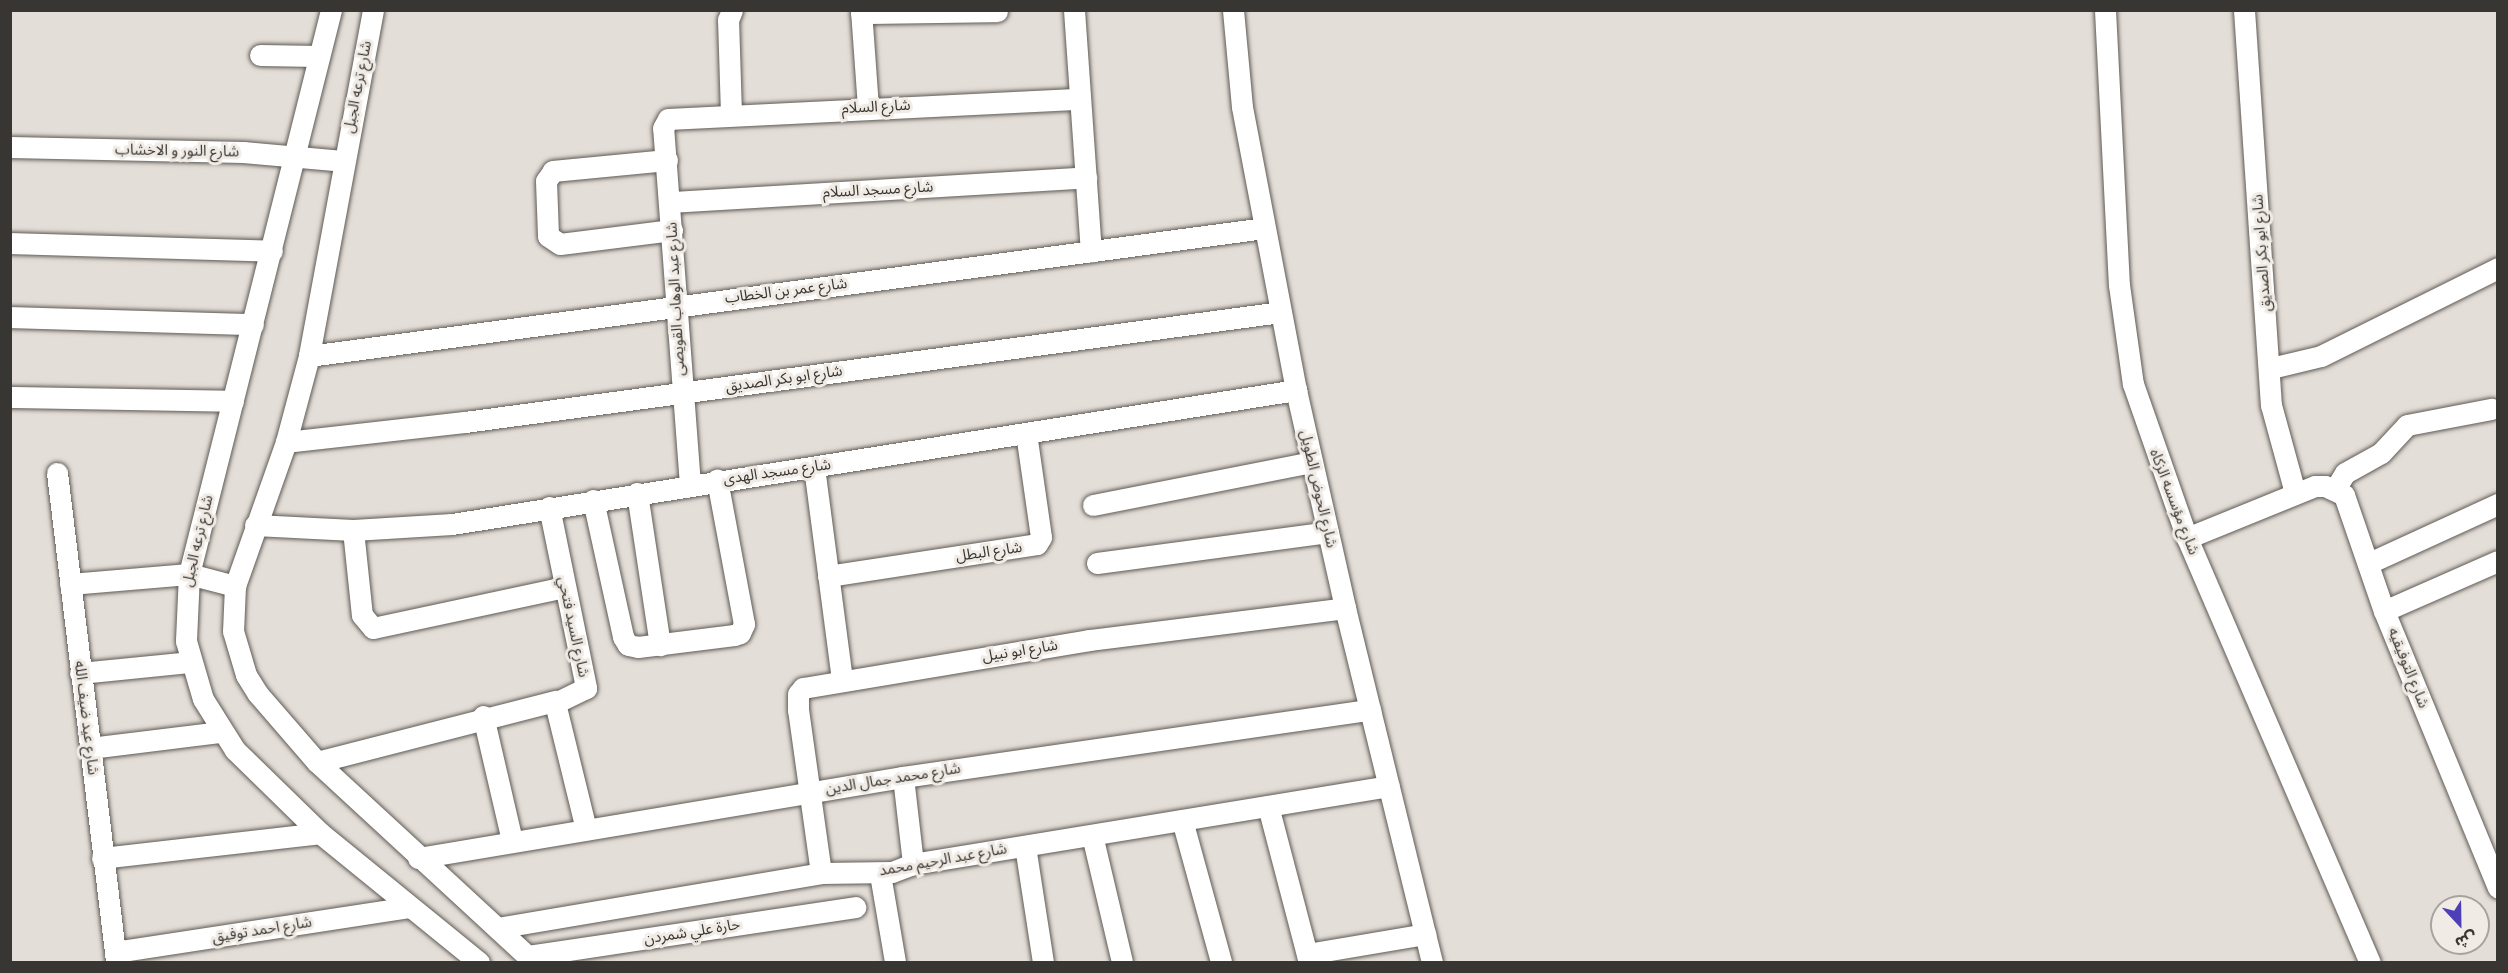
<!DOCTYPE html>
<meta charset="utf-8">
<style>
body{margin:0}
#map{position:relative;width:2508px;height:973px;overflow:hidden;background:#e4ded8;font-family:Signika,"Noto Sans Arabic",sans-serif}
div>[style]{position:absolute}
.roads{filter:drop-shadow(0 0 2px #5f5a55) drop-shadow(0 0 2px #5f5a55)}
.minor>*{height:21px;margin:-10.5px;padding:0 10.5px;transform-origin:10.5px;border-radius:10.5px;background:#fff}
span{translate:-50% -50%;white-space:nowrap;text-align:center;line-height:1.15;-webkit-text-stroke:6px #f1ebe5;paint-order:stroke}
.street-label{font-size:15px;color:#383633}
.frame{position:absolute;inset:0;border:12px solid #383633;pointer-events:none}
.north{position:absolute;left:2430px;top:895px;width:60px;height:60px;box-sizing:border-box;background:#f1ebe5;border:2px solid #a7a39e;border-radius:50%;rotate:158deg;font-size:16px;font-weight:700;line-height:24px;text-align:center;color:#383633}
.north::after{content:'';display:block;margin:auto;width:21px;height:27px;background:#4d3fb6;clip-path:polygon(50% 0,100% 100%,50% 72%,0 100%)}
</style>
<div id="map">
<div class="roads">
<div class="minor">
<i style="left:331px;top:10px;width:582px;rotate:104.13deg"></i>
<i style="left:189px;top:574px;width:67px;rotate:92.6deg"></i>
<i style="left:186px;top:641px;width:60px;rotate:73.7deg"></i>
<i style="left:203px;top:699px;width:60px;rotate:57.9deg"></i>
<i style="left:235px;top:750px;width:119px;rotate:44.3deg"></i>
<i style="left:320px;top:833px;width:205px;rotate:39.1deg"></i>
<i style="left:373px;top:10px;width:352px;rotate:100.5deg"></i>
<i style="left:309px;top:356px;width:89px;rotate:105deg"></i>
<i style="left:286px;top:442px;width:153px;rotate:109.5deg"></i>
<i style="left:235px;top:586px;width:45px;rotate:92.5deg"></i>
<i style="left:233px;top:631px;width:46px;rotate:73.5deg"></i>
<i style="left:246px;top:675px;width:22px;rotate:58deg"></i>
<i style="left:258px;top:694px;width:90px;rotate:49.1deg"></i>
<i style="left:317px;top:762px;width:295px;rotate:42.7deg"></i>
<i style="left:861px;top:10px;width:97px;rotate:85.9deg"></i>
<i style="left:1074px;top:10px;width:242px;rotate:86deg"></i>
<i style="left:1233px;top:10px;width:97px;rotate:84.7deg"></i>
<i style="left:1242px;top:107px;width:288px;rotate:79.2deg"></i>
<i style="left:1296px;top:390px;width:223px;rotate:77.3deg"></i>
<i style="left:1345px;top:608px;width:365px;rotate:76.2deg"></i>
<i style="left:2105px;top:10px;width:275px;rotate:87.1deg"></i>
<i style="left:2119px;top:285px;width:100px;rotate:82deg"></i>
<i style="left:2133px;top:384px;width:163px;rotate:70.7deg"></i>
<i style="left:2187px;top:538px;width:462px;rotate:66.7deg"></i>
<i style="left:2244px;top:10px;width:396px;rotate:86.1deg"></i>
<i style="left:2271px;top:405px;width:91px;rotate:74.7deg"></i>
<i style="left:861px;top:13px;width:136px;rotate:-0.8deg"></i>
<i style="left:260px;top:55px;width:59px;rotate:1deg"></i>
<i style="left:731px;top:114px;width:94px;rotate:-91.8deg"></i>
<i style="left:728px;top:20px;width:11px;rotate:-68deg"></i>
<i style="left:10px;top:147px;width:233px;rotate:1.2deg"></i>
<i style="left:243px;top:152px;width:100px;rotate:5.1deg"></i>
<i style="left:667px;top:160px;width:115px;rotate:174.5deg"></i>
<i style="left:553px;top:171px;width:12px;rotate:125deg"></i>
<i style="left:546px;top:181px;width:55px;rotate:87.9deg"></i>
<i style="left:548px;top:236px;width:14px;rotate:34deg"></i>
<i style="left:560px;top:244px;width:113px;rotate:-7.1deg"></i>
<i style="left:671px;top:202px;width:416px;rotate:-3.4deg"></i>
<i style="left:10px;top:243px;width:262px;rotate:1.7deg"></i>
<i style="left:10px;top:317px;width:243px;rotate:1.7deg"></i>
<i style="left:309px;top:356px;width:964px;rotate:-7.63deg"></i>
<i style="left:2271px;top:368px;width:51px;rotate:-13.5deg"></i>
<i style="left:2321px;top:356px;width:198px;rotate:-26.4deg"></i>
<i style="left:10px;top:397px;width:223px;rotate:1deg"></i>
<i style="left:286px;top:442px;width:180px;rotate:-6.4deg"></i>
<i style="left:465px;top:422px;width:823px;rotate:-7.68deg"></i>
<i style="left:814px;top:467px;width:215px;rotate:82.5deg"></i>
<i style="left:57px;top:473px;width:493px;rotate:83.1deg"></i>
<i style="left:690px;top:485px;width:358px;rotate:-94.3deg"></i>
<i style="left:663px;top:128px;width:10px;rotate:-61deg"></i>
<i style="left:668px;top:119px;width:412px;rotate:-2.8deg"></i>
<i style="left:2335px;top:489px;width:19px;rotate:-58deg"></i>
<i style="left:2345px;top:473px;width:41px;rotate:-29.1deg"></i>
<i style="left:2381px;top:453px;width:38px;rotate:-47deg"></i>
<i style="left:2407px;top:425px;width:86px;rotate:-10.8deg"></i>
<i style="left:637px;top:493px;width:154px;rotate:81.4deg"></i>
<i style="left:593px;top:500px;width:140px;rotate:77.6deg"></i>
<i style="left:623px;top:637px;width:9px;rotate:58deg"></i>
<i style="left:628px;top:645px;width:10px;rotate:11deg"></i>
<i style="left:638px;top:647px;width:97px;rotate:-7.1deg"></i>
<i style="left:734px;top:635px;width:6px;rotate:-18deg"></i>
<i style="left:740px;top:633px;width:10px;rotate:-66deg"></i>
<i style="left:744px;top:624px;width:147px;rotate:-100.6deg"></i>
<i style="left:1093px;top:505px;width:223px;rotate:-11.1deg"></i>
<i style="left:549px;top:507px;width:185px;rotate:78.4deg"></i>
<i style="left:586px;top:688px;width:34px;rotate:154deg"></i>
<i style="left:555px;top:703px;width:130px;rotate:76.2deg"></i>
<i style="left:255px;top:525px;width:98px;rotate:2.9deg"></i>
<i style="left:353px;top:530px;width:99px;rotate:-3.5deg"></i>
<i style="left:452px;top:524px;width:855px;rotate:-9.02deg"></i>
<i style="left:353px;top:530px;width:85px;rotate:84deg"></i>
<i style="left:362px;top:615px;width:17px;rotate:50deg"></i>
<i style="left:373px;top:628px;width:196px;rotate:-12.1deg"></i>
<i style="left:2187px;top:538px;width:138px;rotate:-22.1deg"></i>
<i style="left:2315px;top:486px;width:10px"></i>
<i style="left:2325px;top:486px;width:21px;rotate:25deg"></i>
<i style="left:2344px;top:495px;width:123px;rotate:71deg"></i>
<i style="left:2384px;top:611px;width:299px;rotate:67.6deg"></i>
<i style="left:1097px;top:563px;width:233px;rotate:-7.6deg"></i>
<i style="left:2369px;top:563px;width:142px;rotate:-24.6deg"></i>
<i style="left:828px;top:576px;width:211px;rotate:-8.7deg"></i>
<i style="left:1037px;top:544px;width:8px;rotate:-60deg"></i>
<i style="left:1041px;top:537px;width:105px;rotate:-98.2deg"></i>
<i style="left:70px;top:584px;width:119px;rotate:-4.8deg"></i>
<i style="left:189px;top:574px;width:48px;rotate:14.6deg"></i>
<i style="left:2384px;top:611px;width:124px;rotate:-23.7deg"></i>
<i style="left:80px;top:673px;width:112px;rotate:-5.7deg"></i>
<i style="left:483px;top:716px;width:128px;rotate:76.9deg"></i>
<i style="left:90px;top:748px;width:132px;rotate:-7deg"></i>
<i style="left:317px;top:762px;width:246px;rotate:-14.4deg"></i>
<i style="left:903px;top:777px;width:88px;rotate:83.4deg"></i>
<i style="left:1268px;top:806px;width:161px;rotate:75.3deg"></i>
<i style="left:1182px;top:820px;width:147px;rotate:74.6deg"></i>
<i style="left:1092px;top:835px;width:130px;rotate:76.7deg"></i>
<i style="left:1025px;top:846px;width:117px;rotate:81.2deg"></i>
<i style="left:102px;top:858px;width:219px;rotate:-6.5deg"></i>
<i style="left:418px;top:858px;width:492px;rotate:-9.5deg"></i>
<i style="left:903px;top:777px;width:472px;rotate:-8.2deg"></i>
<i style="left:821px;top:873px;width:165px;rotate:-98deg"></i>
<i style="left:798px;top:710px;width:16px;rotate:-90deg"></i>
<i style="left:798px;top:694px;width:8px;rotate:-50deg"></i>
<i style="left:803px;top:688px;width:290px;rotate:-9.5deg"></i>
<i style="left:1089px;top:640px;width:258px;rotate:-7.1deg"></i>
<i style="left:880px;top:874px;width:89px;rotate:80.3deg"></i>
<i style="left:497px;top:928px;width:329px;rotate:-9.6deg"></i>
<i style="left:821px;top:873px;width:71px;rotate:-0.8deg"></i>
<i style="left:892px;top:872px;width:22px;rotate:-21deg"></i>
<i style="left:913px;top:864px;width:482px;rotate:-9.3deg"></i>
<i style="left:115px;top:952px;width:297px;rotate:-8.7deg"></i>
<i style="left:1307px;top:954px;width:120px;rotate:-9.6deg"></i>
<i style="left:528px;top:956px;width:331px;rotate:-8.5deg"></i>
</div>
</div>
<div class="street-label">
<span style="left:358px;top:87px;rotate:-79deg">شارع ترعه الجبل</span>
<span style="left:876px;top:107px;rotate:-3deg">شارع السلام</span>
<span style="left:177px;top:151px;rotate:1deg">شارع النور و الاخشاب</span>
<span style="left:878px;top:190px;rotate:-3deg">شارع مسجد السلام</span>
<span style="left:2262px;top:253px;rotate:-94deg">شارع ابو بكر الصديق</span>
<span style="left:786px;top:291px;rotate:-7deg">شارع عمر بن الخطاب</span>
<span style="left:676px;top:299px;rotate:-93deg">شارع عبد الوهاب القويصى</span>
<span style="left:784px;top:379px;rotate:-8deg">شارع ابو بكر الصديق</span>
<span style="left:777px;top:472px;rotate:-8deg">شارع مسجد الهدى</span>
<span style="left:1318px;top:489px;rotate:77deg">شارع الحوض الطويل</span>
<span style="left:2174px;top:502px;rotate:69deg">شارع مؤسسه الزكاه</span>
<span style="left:198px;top:541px;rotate:-77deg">شارع ترعه الجبل</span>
<span style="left:989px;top:552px;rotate:-8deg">شارع البطل</span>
<span style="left:573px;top:627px;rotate:78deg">شارع السيد فتحي</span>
<span style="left:1020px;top:651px;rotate:-9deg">شارع ابو نبيل</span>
<span style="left:2408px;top:668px;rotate:68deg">شارع التوفيقيه</span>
<span style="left:86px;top:718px;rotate:83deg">شارع عيد ضيف الله</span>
<span style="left:893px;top:779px;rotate:-9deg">شارع محمد جمال الدين</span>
<span style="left:943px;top:860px;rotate:-10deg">شارع عبد الرحيم محمد</span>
<span style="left:262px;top:930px;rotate:-9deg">شارع احمد توفيق</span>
<span style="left:692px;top:932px;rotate:-9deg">حارة علي شمردن</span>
</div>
<div class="frame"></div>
<div class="north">ش</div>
</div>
